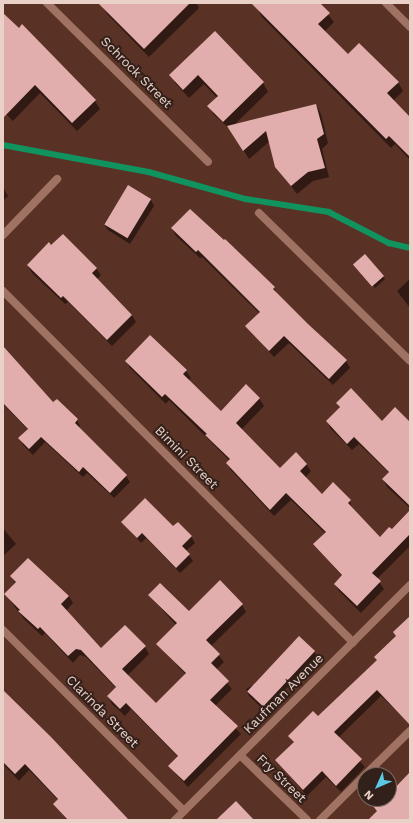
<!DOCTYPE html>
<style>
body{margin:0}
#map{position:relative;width:413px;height:823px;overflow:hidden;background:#5a3225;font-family:"Work Sans",sans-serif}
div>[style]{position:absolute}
.shadow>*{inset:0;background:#0007}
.stream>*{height:5.5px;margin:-2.75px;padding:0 2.75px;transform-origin:2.75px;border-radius:2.75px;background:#119360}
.building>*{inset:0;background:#e2aead;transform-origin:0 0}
.street>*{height:8px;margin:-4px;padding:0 4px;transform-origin:4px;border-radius:4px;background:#9f7263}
span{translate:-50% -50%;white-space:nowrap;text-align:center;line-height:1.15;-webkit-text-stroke:4px #32201a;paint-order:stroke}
.street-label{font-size:13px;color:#ead1c8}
.frame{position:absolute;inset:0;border:4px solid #ead1c8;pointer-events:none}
.north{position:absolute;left:357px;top:767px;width:40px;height:40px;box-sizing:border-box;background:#32201a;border:1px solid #7c6760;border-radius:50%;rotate:225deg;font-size:11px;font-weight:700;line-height:16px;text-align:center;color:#ead1c8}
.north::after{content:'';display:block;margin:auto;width:14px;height:18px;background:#5bc8e6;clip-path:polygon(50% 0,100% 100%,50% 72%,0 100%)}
</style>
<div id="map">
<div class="shadow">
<i style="clip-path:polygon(106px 3px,196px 3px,199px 8px,149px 57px,108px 15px,102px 6px)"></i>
<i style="clip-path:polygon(260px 3px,319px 3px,334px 22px,324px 32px,348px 55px,398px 82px,403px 91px,393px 101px,410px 119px,410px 160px,395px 144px,391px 148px,262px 17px,257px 8px)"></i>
<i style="clip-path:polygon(3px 14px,95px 101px,100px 109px,77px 131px,40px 93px,13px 121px,3px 111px)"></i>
<i style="clip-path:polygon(215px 33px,263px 83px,268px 92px,233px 126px,316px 105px,321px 114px,328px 143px,322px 149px,329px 177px,313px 181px,297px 194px,276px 166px,270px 141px,249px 159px,230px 129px,214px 115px,209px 106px,217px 98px,204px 84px,189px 98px,176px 84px,171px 75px)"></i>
<i style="clip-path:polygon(128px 186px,151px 200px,154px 206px,130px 244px,108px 230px,104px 224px)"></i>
<i style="clip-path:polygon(3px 187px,8px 196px,3px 201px)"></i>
<i style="clip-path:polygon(172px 229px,224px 242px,274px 288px,278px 295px,346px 361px,350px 368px,333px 385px,289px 343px,274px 357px,246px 326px,260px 314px,202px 257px,200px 258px,176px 236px)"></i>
<i style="clip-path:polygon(51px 246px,96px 268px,101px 275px,97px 279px,132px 315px,136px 322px,112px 346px,68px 302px,65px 304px,32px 273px,28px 266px)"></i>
<i style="clip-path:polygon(365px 255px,385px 279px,375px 288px,356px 267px)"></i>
<i style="clip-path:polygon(410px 279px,410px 308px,397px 291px)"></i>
<i style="clip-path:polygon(150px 336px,186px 371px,191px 378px,188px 381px,221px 412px,259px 398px,264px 406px,241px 430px,280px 470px,306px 464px,311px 471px,305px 478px,322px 495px,350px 500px,352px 509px,380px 538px,392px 531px,410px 512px,410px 546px,377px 579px,384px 589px,361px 613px,339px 591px,335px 584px,342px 576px,314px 544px,325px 533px,291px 500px,274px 516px,231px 470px,227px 463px,230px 461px,169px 400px,166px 404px,130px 368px,126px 361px)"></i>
<i style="clip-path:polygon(3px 349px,53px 404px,77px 420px,80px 426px,79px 428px,126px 476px,130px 482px,114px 498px,87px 473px,83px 477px,45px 442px,33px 455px,23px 445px,20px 439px,28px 430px,3px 404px)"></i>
<i style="clip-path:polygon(337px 403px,382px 422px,410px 424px,410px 508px,387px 487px,383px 479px,389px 473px,359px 444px,352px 450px,331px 429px,327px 421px,340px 409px)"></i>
<i style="clip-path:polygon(123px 522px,173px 528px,191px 536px,195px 543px,186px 551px,193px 561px,180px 573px,146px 538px,141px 543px)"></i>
<i style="clip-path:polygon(3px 528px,16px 544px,3px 556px)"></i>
<i style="clip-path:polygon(11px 576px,69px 596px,73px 603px,66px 611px,101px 649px,145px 647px,149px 654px,127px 676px,156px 704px,186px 675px,158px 644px,176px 625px,149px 595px,189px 612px,242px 605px,246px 612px,211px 646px,224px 662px,216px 670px,232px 689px,215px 706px,241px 734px,188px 787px,169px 766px,178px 757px,131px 709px,125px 716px,112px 704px,108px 697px,116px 688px,86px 657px,80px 655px,73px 663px,45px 633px,42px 636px,24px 619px,5px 594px,15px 583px)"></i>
<i style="clip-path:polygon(410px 617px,410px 724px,381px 696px,338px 738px,365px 767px,341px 792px,326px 777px,307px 796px,276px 760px,294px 743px,290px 737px,318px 717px,378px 661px)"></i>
<i style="clip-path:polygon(314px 651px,318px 658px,264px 710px,249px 696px,246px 689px)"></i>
<i style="clip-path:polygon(3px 691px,51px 738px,129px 820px,67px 820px,54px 804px,58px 800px,29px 770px,19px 781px,3px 764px)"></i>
</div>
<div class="stream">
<i style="left:3px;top:145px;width:148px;rotate:10.5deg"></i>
<i style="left:149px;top:172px;width:101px;rotate:15.6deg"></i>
<i style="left:246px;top:199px;width:84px;rotate:8.9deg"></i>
<i style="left:329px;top:212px;width:68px;rotate:27.3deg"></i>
<i style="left:389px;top:243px;width:22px;rotate:13deg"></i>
</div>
<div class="building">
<i style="clip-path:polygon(98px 3px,190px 3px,144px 49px)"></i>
<i style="clip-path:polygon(251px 3px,320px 3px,330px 13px,318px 24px,348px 54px,359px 43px,399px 82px,387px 93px,410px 117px,410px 157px,389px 136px,386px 139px)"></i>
<i style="clip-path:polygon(3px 13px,19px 28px,22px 24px,96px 100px,72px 123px,35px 85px,3px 118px)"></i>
<i style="clip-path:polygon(215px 31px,264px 82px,223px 122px,207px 106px,218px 96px,198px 75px,183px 90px,169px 75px)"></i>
<i style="clip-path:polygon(316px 104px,324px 134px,317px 139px,325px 168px,308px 172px,291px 186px,275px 167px,266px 131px,243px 151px,227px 126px)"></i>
<i style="left:128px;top:185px;width:27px;height:46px;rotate:31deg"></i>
<i style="clip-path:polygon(190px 209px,224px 240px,225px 239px,275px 287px,273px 289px,308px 324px,347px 360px,329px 379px,284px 336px,269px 351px,245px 326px,260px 312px,198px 250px,196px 252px,171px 228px)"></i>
<i style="clip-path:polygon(63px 234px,97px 268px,92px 273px,132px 315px,107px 340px,63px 296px,61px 298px,27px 265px,49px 242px,51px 245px)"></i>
<i style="left:365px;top:254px;width:29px;height:16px;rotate:49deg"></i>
<i style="clip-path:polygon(150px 335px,187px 370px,183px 374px,221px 411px,246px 384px,260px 398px,236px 423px,280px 468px,296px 452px,307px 464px,300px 471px,322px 494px,333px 482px,351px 500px,348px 503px,380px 537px,389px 527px,392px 529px,410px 510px,410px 534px,372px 573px,381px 581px,357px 606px,334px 584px,342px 575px,313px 544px,326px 532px,286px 493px,270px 510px,226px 463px,230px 459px,205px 435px,207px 434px,165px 394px,162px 397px,125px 361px)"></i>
<i style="clip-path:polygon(3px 346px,53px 402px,57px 399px,78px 419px,75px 423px,127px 475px,110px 493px,83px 467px,79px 472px,41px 437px,29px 449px,18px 438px,28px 429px,3px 403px)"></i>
<i style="clip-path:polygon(351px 388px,382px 421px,395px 407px,410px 422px,410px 506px,382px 479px,389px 472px,354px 437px,347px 444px,326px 421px,340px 407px,336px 403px)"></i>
<i style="clip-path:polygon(145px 498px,173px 526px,178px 522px,192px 536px,182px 546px,190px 554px,176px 568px,142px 533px,137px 538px,121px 522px)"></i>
<i style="clip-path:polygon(28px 558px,69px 596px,61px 604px,101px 648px,125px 625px,146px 646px,122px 669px,156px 703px,186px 673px,156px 644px,177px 623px,148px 595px,160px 583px,189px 611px,220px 580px,243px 604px,206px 640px,220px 654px,211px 663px,229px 681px,210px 700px,238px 726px,184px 781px,168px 766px,178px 756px,126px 703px,120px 709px,107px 696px,116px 687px,81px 650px,76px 649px,68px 656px,40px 627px,38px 629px,18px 611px,20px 610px,4px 594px,16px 582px,10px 576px)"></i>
<i style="clip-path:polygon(410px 616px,410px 725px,377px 690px,334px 732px,362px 759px,336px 786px,322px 771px,303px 790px,275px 760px,294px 742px,288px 736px,313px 711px,318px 716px,377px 660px,374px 657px,396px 636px,393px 632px)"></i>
<i style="left:299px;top:636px;width:22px;height:76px;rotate:43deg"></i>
<i style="clip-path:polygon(3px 690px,51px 737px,129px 820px,68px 820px,53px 804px,58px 799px,25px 764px,15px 774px,3px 762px)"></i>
<i style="clip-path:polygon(410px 772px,410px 820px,368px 820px,377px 811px,373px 806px,380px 799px,389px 799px,389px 794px)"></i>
<i style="clip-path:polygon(236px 801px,254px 820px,216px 820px)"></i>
</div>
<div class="street">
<i style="left:47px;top:3px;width:226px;rotate:44.6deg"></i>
<i style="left:386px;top:3px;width:34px;rotate:45deg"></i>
<i style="left:259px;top:213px;width:211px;rotate:44.4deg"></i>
<i style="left:3px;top:235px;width:78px;rotate:-46deg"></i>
<i style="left:3px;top:291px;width:496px;rotate:45.1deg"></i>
<i style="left:3px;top:630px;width:256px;rotate:45deg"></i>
<i style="left:240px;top:755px;width:93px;rotate:44.1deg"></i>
<i style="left:365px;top:775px;width:63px;rotate:-44.4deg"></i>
<i style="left:175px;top:820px;width:332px;rotate:-45deg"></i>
<i style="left:320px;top:820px;width:64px;rotate:-45deg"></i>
</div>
<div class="street-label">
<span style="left:136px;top:73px;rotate:45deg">Schrock Street</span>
<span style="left:186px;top:458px;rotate:45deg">Bimini Street</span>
<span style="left:284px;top:694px;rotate:-45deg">Kaufman Avenue</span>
<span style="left:102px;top:712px;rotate:45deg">Clarinda Street</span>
<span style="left:281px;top:779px;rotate:44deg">Fry Street</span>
</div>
<div class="frame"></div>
<div class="north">N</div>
</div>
